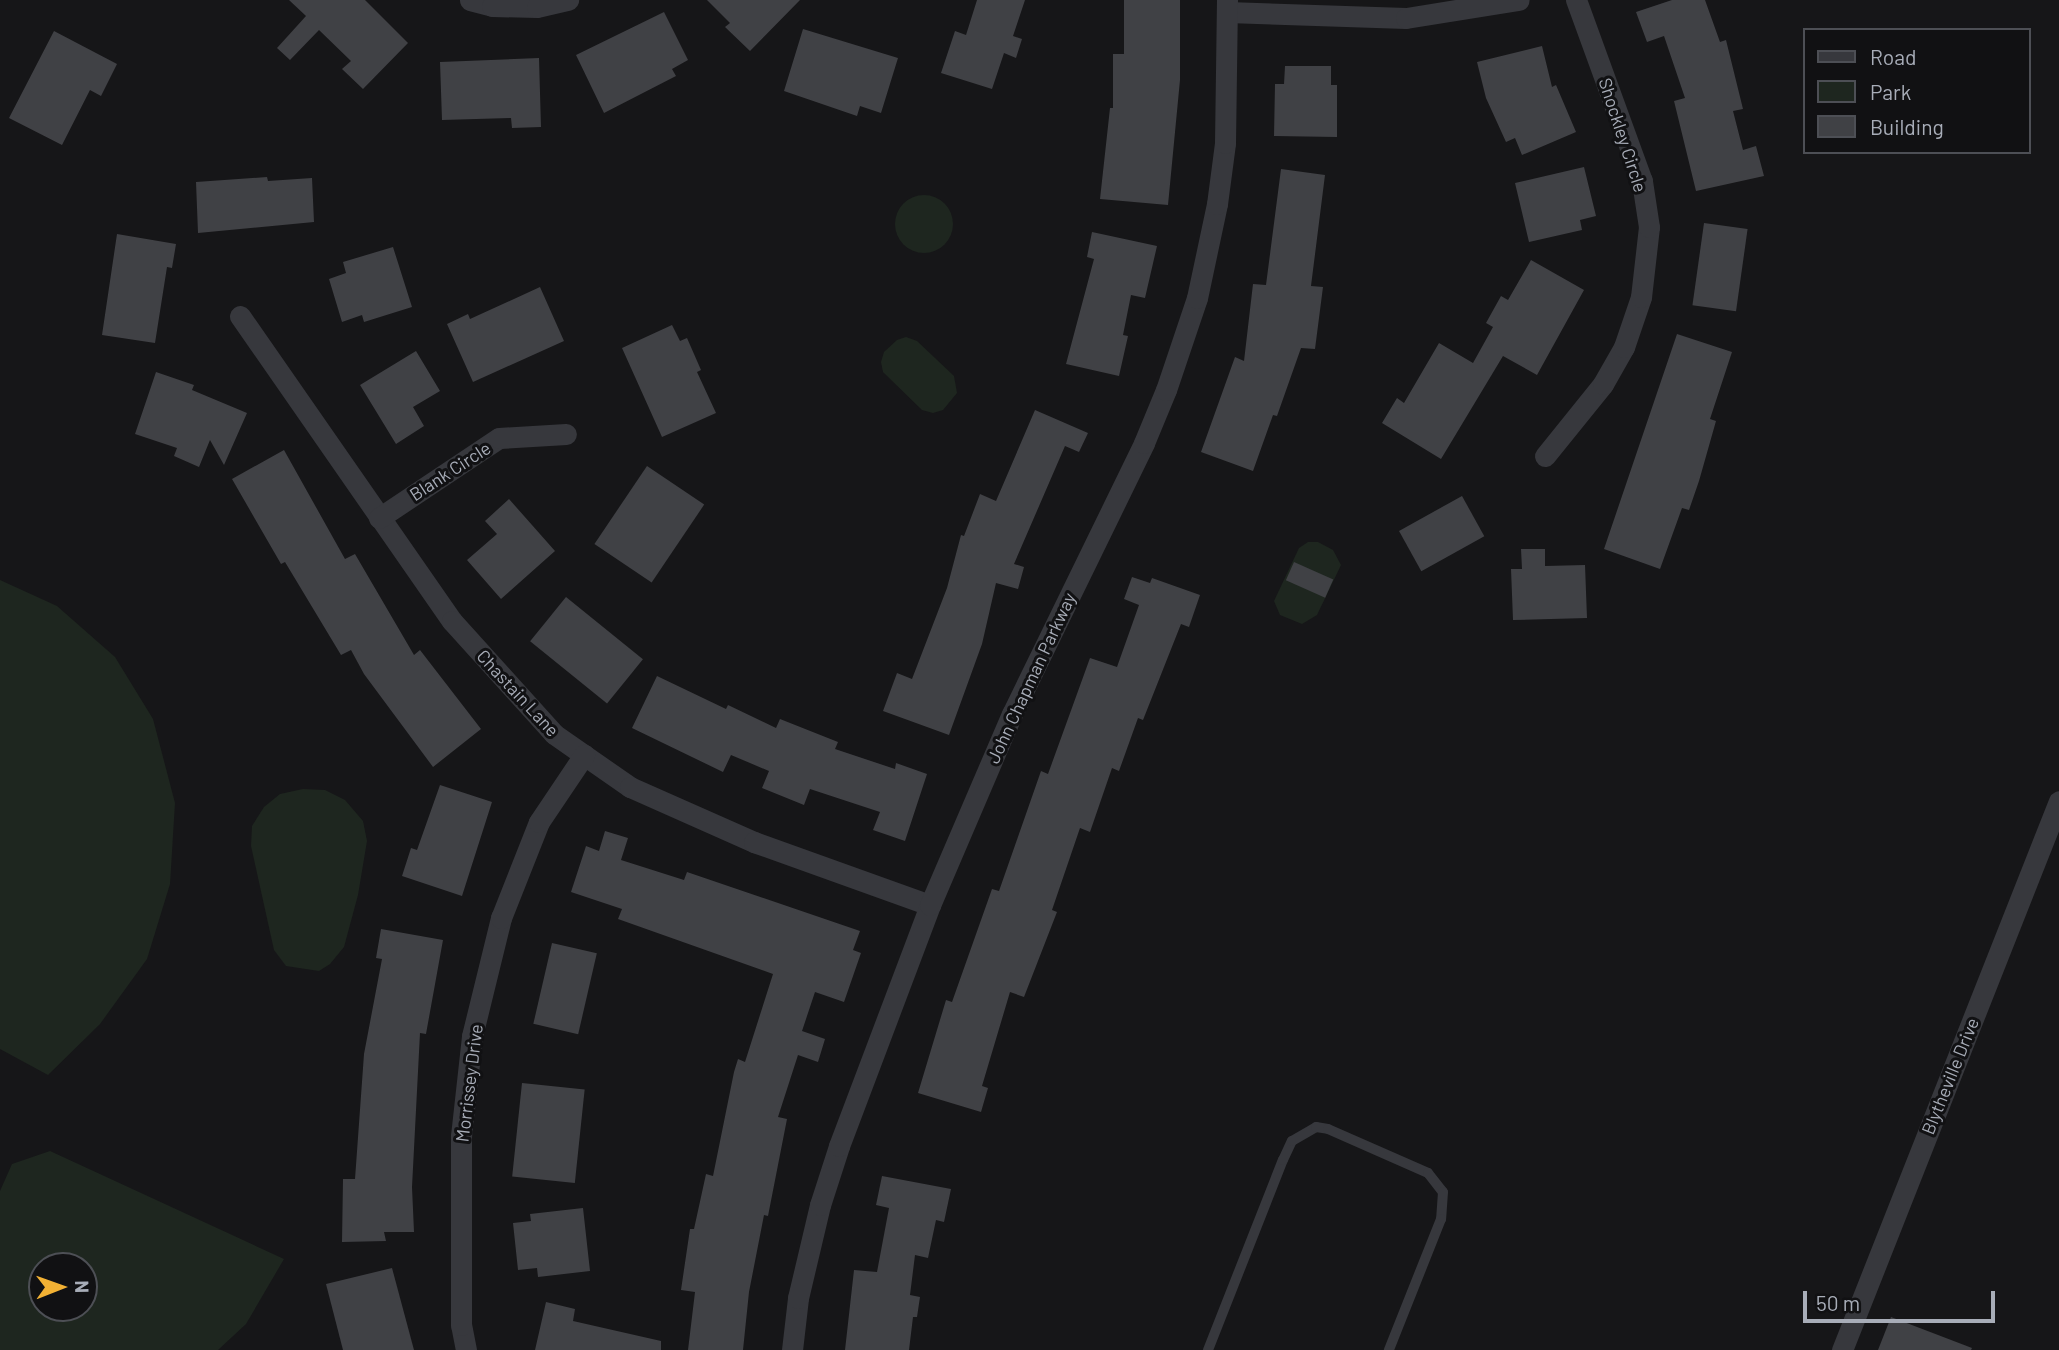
<!DOCTYPE html>
<style>
body{margin:0}
#map{position:relative;width:2059px;height:1350px;overflow:hidden;background:#161618;font-family:Barlow,sans-serif}
div>[style]{position:absolute}
.green>*{inset:0;background:#1e261f}
.round{border-radius:50%}
.building>*{inset:0;background:#404145;transform-origin:0 0}
.lane>*{height:10px;margin:-5px;padding:0 5px;transform-origin:5px;border-radius:5px;background:#37383d}
.street>*{height:21px;margin:-10.5px;padding:0 10.5px;transform-origin:10.5px;border-radius:10.5px;background:#37383d}
span{translate:-50% -50%;white-space:nowrap;text-align:center;line-height:1.15;-webkit-text-stroke:6px #111113;paint-order:stroke}
.street-label{font-size:18px;color:#a8adb8}
.legend{position:absolute;left:1803px;top:28px;width:228px;height:126px;box-sizing:border-box;background:#111113;border:2px solid #4d4f55;margin:0;padding:9px 12px;list-style:none;font-size:21px;color:#a8adb8}
.legend li{display:flex;align-items:center;gap:14px;height:35px}
.legend b{width:35px;border:2px solid #4d4f55}
.north{position:absolute;left:28px;top:1252px;width:70px;height:70px;box-sizing:border-box;background:#111113;border:2px solid #4d4f55;border-radius:50%;rotate:89deg;font-size:19px;font-weight:700;line-height:28px;text-align:center;color:#a8adb8}
.north::after{content:'';display:block;margin:auto;width:24px;height:32px;background:#f2b134;clip-path:polygon(50% 0,100% 100%,50% 72%,0 100%)}
.scale{position:absolute;left:1803px;top:1291px;width:192px;height:32px;box-sizing:border-box;border:4px solid #a8adb8;border-top:0;padding-left:9px;font-size:21px;line-height:24px;white-space:nowrap;color:#a8adb8;-webkit-text-stroke:5px #111113;paint-order:stroke}
</style>
<div id="map">
<div class="green">
<i class="round" style="left:895px;top:195px;width:58px;height:58px"></i>
<i style="clip-path:polygon(906px 337px,917px 341px,954px 376px,957px 393px,943px 410px,933px 413px,922px 410px,883px 372px,881px 362px,884px 352px,897px 340px)"></i>
<i style="clip-path:polygon(1308px 542px,1318px 542px,1333px 550px,1341px 565px,1317px 615px,1302px 624px,1280px 615px,1274px 601px,1299px 548px)"></i>
<i style="clip-path:polygon(0 580px,57px 606px,115px 657px,153px 719px,175px 803px,170px 884px,147px 959px,100px 1024px,48px 1075px,0 1049px)"></i>
<i style="clip-path:polygon(303px 789px,325px 790px,345px 800px,363px 821px,367px 841px,358px 895px,344px 947px,330px 964px,319px 971px,286px 966px,274px 950px,251px 846px,252px 826px,264px 807px,280px 794px)"></i>
<i style="clip-path:polygon(evenodd,50px 1151px,284px 1259px,246px 1324px,218px 1350px,0 1350px,0 1191px,12px 1164px,50px 1151px,42px 1266px,84px 1266px,84px 1308px,42px 1308px,42px 1266px)"></i>
</div>
<div class="building">
<i style="clip-path:polygon(289px 0,365px 0,408px 43px,363px 89px,342px 69px,351px 61px,319px 30px,290px 60px,277px 48px,306px 16px)"></i>
<i style="clip-path:polygon(707px 0,800px 0,750px 51px,725px 27px,730px 23px)"></i>
<i style="clip-path:polygon(977px 0,1025px 0,1013px 36px,1022px 39px,1016px 58px,1004px 53px,992px 89px,941px 73px,955px 31px,966px 35px)"></i>
<i style="clip-path:polygon(1124px 0,1180px 0,1180px 80px,1168px 205px,1100px 199px,1110px 108px,1113px 108px,1113px 54px,1124px 54px)"></i>
<i style="clip-path:polygon(1672px 0,1705px 0,1720px 42px,1726px 40px,1743px 109px,1733px 111px,1743px 150px,1756px 146px,1764px 176px,1696px 191px,1674px 101px,1685px 98px,1664px 36px,1647px 42px,1636px 12px)"></i>
<i style="clip-path:polygon(664px 12px,688px 60px,672px 69px,676px 76px,604px 113px,576px 55px)"></i>
<i style="clip-path:polygon(803px 29px,898px 58px,881px 113px,860px 106px,857px 116px,784px 91px)"></i>
<i style="clip-path:polygon(54px 31px,117px 64px,101px 96px,90px 90px,62px 145px,9px 118px)"></i>
<i style="clip-path:polygon(1542px 46px,1552px 87px,1556px 85px,1576px 132px,1522px 155px,1515px 138px,1506px 142px,1486px 98px,1477px 62px)"></i>
<i style="clip-path:polygon(539px 58px,541px 127px,512px 128px,511px 118px,442px 120px,440px 62px)"></i>
<i style="clip-path:polygon(1285px 66px,1331px 66px,1331px 85px,1337px 85px,1337px 137px,1274px 136px,1275px 84px,1284px 84px)"></i>
<i style="clip-path:polygon(1584px 167px,1596px 216px,1580px 220px,1582px 230px,1529px 242px,1515px 183px)"></i>
<i style="clip-path:polygon(1281px 169px,1325px 175px,1311px 286px,1323px 287px,1315px 349px,1301px 348px,1277px 416px,1273px 415px,1253px 471px,1201px 452px,1235px 357px,1244px 361px,1253px 284px,1266px 285px)"></i>
<i style="clip-path:polygon(267px 177px,268px 181px,312px 178px,314px 222px,198px 233px,196px 182px)"></i>
<i style="left:1704px;top:223px;width:44px;height:83px;rotate:8deg"></i>
<i style="clip-path:polygon(1092px 232px,1157px 246px,1145px 298px,1131px 295px,1123px 335px,1128px 336px,1119px 376px,1066px 364px,1094px 259px,1087px 257px)"></i>
<i style="clip-path:polygon(117px 234px,176px 244px,172px 268px,167px 267px,155px 343px,102px 335px)"></i>
<i style="clip-path:polygon(393px 247px,412px 307px,364px 322px,362px 315px,342px 322px,329px 279px,346px 273px,343px 262px)"></i>
<i style="clip-path:polygon(1531px 260px,1584px 290px,1537px 375px,1503px 356px,1441px 459px,1382px 423px,1397px 398px,1404px 403px,1439px 343px,1473px 363px,1493px 327px,1486px 323px,1501px 296px,1508px 300px)"></i>
<i style="clip-path:polygon(540px 287px,564px 341px,473px 382px,447px 324px,468px 314px,470px 319px)"></i>
<i style="clip-path:polygon(672px 325px,680px 341px,687px 338px,701px 370px,697px 372px,716px 413px,662px 437px,622px 348px)"></i>
<i style="clip-path:polygon(1677px 334px,1732px 352px,1710px 419px,1716px 421px,1699px 481px,1689px 510px,1682px 508px,1660px 569px,1604px 549px)"></i>
<i style="clip-path:polygon(416px 351px,440px 391px,413px 407px,424px 426px,396px 444px,360px 385px)"></i>
<i style="clip-path:polygon(156px 372px,194px 385px,192px 390px,247px 413px,224px 465px,210px 440px,199px 467px,174px 456px,177px 448px,135px 434px)"></i>
<i style="clip-path:polygon(1035px 410px,1088px 433px,1079px 452px,1065px 446px,1014px 564px,1024px 567px,1018px 589px,996px 583px,982px 644px,949px 735px,883px 711px,897px 673px,912px 679px,947px 588px,961px 535px,964px 536px,980px 494px,996px 501px)"></i>
<i style="clip-path:polygon(284px 450px,345px 559px,355px 554px,414px 655px,420px 650px,481px 729px,433px 767px,364px 674px,351px 650px,341px 655px,285px 562px,281px 564px,232px 479px)"></i>
<i style="left:647px;top:466px;width:69px;height:94px;rotate:34deg"></i>
<i style="left:1462px;top:496px;width:46px;height:72px;rotate:61deg"></i>
<i style="clip-path:polygon(509px 499px,555px 551px,501px 599px,467px 560px,497px 534px,485px 521px)"></i>
<i style="clip-path:polygon(1521px 549px,1545px 549px,1545px 566px,1585px 565px,1587px 618px,1513px 620px,1511px 569px,1522px 569px)"></i>
<i style="left:1294px;top:562px;width:43px;height:20px;rotate:24deg"></i>
<i style="clip-path:polygon(1132px 577px,1150px 583px,1152px 578px,1200px 595px,1189px 627px,1181px 624px,1143px 720px,1138px 718px,1119px 771px,1112px 768px,1090px 832px,1080px 828px,1052px 910px,1057px 912px,1024px 997px,1010px 992px,982px 1086px,988px 1088px,981px 1112px,918px 1093px,946px 1000px,952px 1002px,992px 889px,999px 891px,1041px 771px,1048px 774px,1090px 658px,1117px 667px,1139px 605px,1124px 599px)"></i>
<i style="left:566px;top:597px;width:99px;height:57px;rotate:39deg"></i>
<i style="clip-path:polygon(657px 676px,726px 709px,728px 705px,776px 728px,780px 719px,838px 742px,835px 749px,895px 769px,896px 763px,927px 774px,905px 841px,873px 830px,880px 812px,810px 789px,804px 805px,762px 788px,769px 771px,731px 755px,723px 772px,632px 728px)"></i>
<i style="clip-path:polygon(440px 785px,492px 802px,462px 896px,402px 876px,411px 848px,417px 850px)"></i>
<i style="clip-path:polygon(605px 831px,628px 838px,621px 860px,684px 880px,687px 872px,860px 931px,853px 950px,861px 953px,844px 1002px,815px 992px,802px 1031px,825px 1039px,818px 1062px,798px 1055px,778px 1117px,787px 1119px,768px 1216px,764px 1215px,749px 1292px,743px 1350px,688px 1350px,695px 1292px,681px 1290px,690px 1229px,694px 1229px,706px 1174px,713px 1176px,734px 1072px,738px 1059px,745px 1062px,773px 974px,618px 919px,622px 909px,571px 892px,586px 846px,599px 851px)"></i>
<i style="clip-path:polygon(381px 929px,443px 940px,426px 1034px,420px 1033px,412px 1187px,414px 1232px,384px 1232px,386px 1241px,342px 1242px,343px 1179px,355px 1179px,364px 1054px,382px 959px,376px 958px)"></i>
<i style="left:552px;top:943px;width:46px;height:83px;rotate:13deg"></i>
<i style="left:522px;top:1083px;width:63px;height:94px;rotate:6deg"></i>
<i style="clip-path:polygon(882px 1176px,951px 1189px,944px 1222px,936px 1220px,928px 1258px,915px 1255px,910px 1295px,920px 1297px,917px 1317px,913px 1317px,909px 1350px,845px 1350px,854px 1270px,877px 1272px,889px 1208px,876px 1205px)"></i>
<i style="clip-path:polygon(583px 1208px,590px 1271px,538px 1277px,537px 1268px,518px 1270px,513px 1223px,531px 1221px,530px 1214px)"></i>
<i style="clip-path:polygon(392px 1268px,414px 1350px,343px 1350px,326px 1284px)"></i>
<i style="clip-path:polygon(546px 1302px,575px 1309px,573px 1321px,661px 1341px,661px 1350px,535px 1350px)"></i>
<i style="clip-path:polygon(1891px 1317px,1972px 1348px,1971px 1350px,1878px 1350px)"></i>
</div>
<div class="lane">
<i style="left:1208px;top:1350px;width:204px;rotate:-68.5deg"></i>
<i style="left:1283px;top:1160px;width:21px;rotate:-65deg"></i>
<i style="left:1292px;top:1141px;width:28px;rotate:-30deg"></i>
<i style="left:1316px;top:1127px;width:12px;rotate:9deg"></i>
<i style="left:1328px;top:1129px;width:109px;rotate:23.7deg"></i>
<i style="left:1428px;top:1173px;width:24px;rotate:52deg"></i>
<i style="left:1443px;top:1192px;width:27px;rotate:94deg"></i>
<i style="left:1441px;top:1219px;width:141px;rotate:111.7deg"></i>
</div>
<div class="street">
<i style="left:470px;top:0;width:23px;rotate:15deg"></i>
<i style="left:492px;top:6px;width:45px;rotate:1.3deg"></i>
<i style="left:537px;top:7px;width:32px;rotate:-13deg"></i>
<i style="left:1227px;top:12px;width:179px;rotate:1.9deg"></i>
<i style="left:1406px;top:18px;width:114px;rotate:-9.1deg"></i>
<i style="left:240px;top:316px;width:371px;rotate:55.2deg"></i>
<i style="left:452px;top:621px;width:152px;rotate:47.9deg"></i>
<i style="left:554px;top:734px;width:93px;rotate:34.9deg"></i>
<i style="left:630px;top:787px;width:136px;rotate:23.9deg"></i>
<i style="left:754px;top:842px;width:187px;rotate:19.7deg"></i>
<i style="left:1545px;top:456px;width:92px;rotate:-51.1deg"></i>
<i style="left:1603px;top:384px;width:43px;rotate:-60.4deg"></i>
<i style="left:1624px;top:347px;width:53px;rotate:-71.2deg"></i>
<i style="left:1641px;top:297px;width:70px;rotate:-83.5deg"></i>
<i style="left:1649px;top:227px;width:47px;rotate:-98.7deg"></i>
<i style="left:1642px;top:181px;width:193px;rotate:-110deg"></i>
<i style="left:379px;top:518px;width:144px;rotate:-33.7deg"></i>
<i style="left:499px;top:438px;width:67px;rotate:-3.4deg"></i>
<i style="left:466px;top:1350px;width:25px;rotate:-101deg"></i>
<i style="left:461px;top:1325px;width:189px;rotate:-90deg"></i>
<i style="left:461px;top:1136px;width:101px;rotate:-83.7deg"></i>
<i style="left:472px;top:1036px;width:122px;rotate:-76.2deg"></i>
<i style="left:501px;top:918px;width:103px;rotate:-68.4deg"></i>
<i style="left:539px;top:822px;width:81px;rotate:-56.1deg"></i>
<i style="left:792px;top:1350px;width:52px;rotate:-83.4deg"></i>
<i style="left:798px;top:1298px;width:96px;rotate:-76.7deg"></i>
<i style="left:820px;top:1205px;width:62px;rotate:-72.1deg"></i>
<i style="left:839px;top:1146px;width:258px;rotate:-69.3deg"></i>
<i style="left:930px;top:905px;width:208px;rotate:-66.8deg"></i>
<i style="left:1012px;top:714px;width:301px;rotate:-64deg"></i>
<i style="left:1144px;top:443px;width:57px;rotate:-67.5deg"></i>
<i style="left:1166px;top:390px;width:97px;rotate:-71.4deg"></i>
<i style="left:1197px;top:298px;width:96px;rotate:-78deg"></i>
<i style="left:1217px;top:204px;width:62px;rotate:-82.5deg"></i>
<i style="left:1225px;top:143px;width:143px;rotate:-89.2deg"></i>
<i style="left:1842px;top:1350px;width:590px;rotate:-68.43deg"></i>
</div>
<div class="street-label">
<span style="left:1623px;top:135px;rotate:72deg">Shockley Circle</span>
<span style="left:450px;top:471px;rotate:-33deg">Blank Circle</span>
<span style="left:1031px;top:678px;rotate:-65deg">John Chapman Parkway</span>
<span style="left:518px;top:693px;rotate:47deg">Chastain Lane</span>
<span style="left:1950px;top:1076px;rotate:-68deg">Blytheville Drive</span>
<span style="left:469px;top:1083px;rotate:-83deg">Morrissey Drive</span>
</div>
<ul class="legend">
<li><b style="height:9px;background:#37383d"></b>Road</li>
<li><b style="height:19px;background:#1e261f"></b>Park</li>
<li><b style="height:19px;background:#404145"></b>Building</li>
</ul>
<div class="north">N</div>
<div class="scale">50 m</div>
</div>
